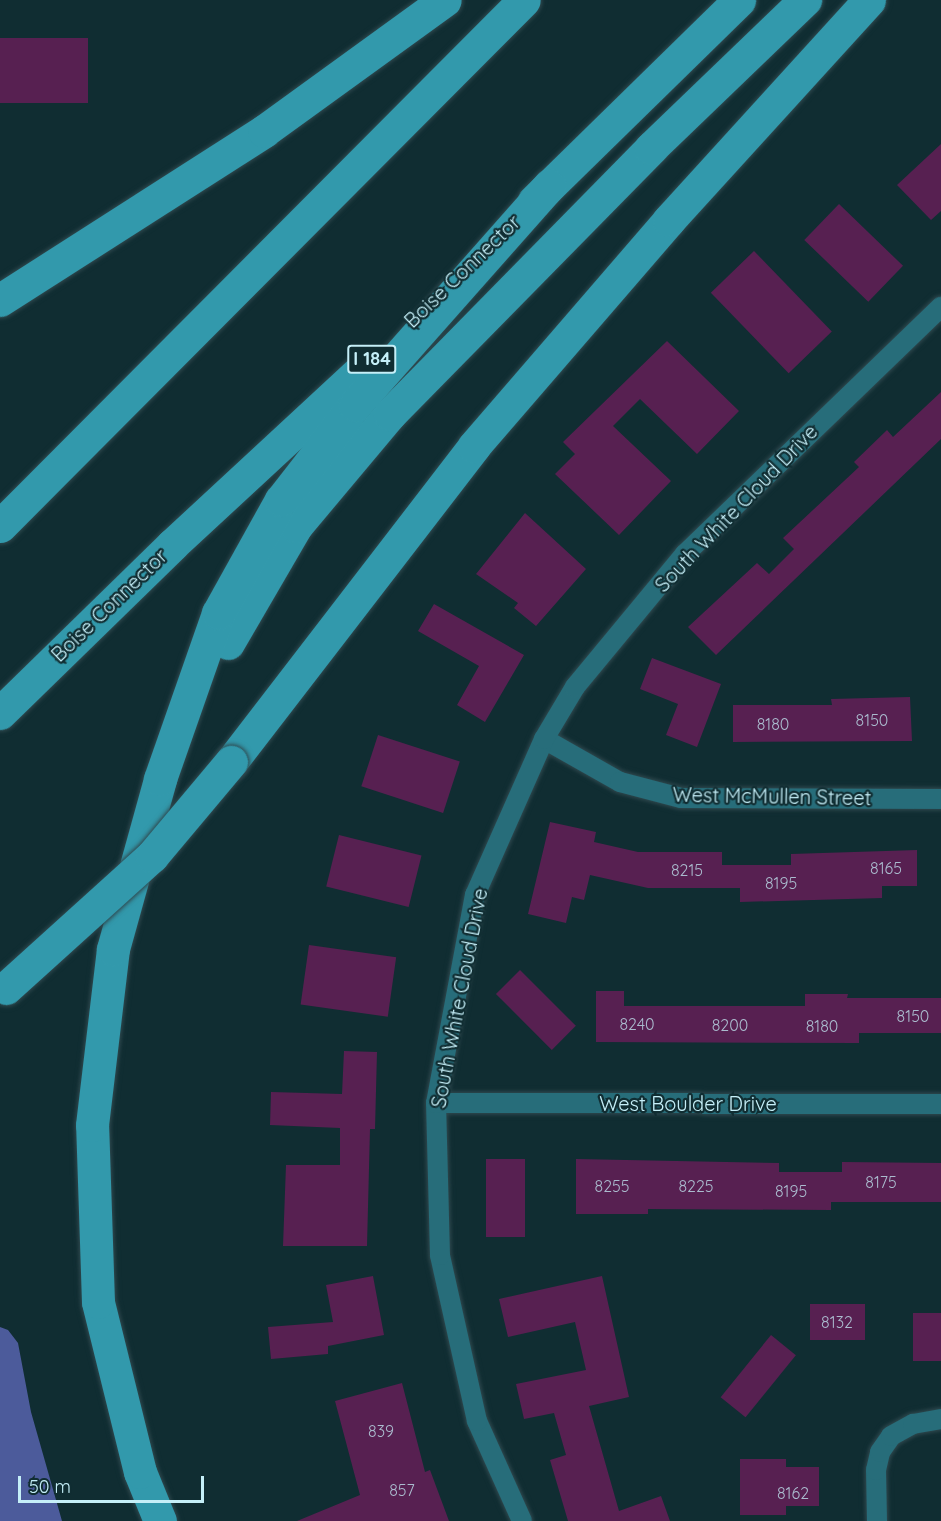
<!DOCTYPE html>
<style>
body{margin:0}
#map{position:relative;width:941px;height:1521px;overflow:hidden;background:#102d32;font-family:Quicksand,sans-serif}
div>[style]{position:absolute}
.water>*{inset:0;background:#4c5b9b}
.building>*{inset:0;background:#572051;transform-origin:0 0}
.roads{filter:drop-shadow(0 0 2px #2f494f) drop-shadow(0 0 2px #2f494f)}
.street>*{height:20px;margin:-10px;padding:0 10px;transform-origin:10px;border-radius:10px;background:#276d7a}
.highway>*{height:33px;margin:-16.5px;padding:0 16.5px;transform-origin:16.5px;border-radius:16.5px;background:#3299ac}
.bridges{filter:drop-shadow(0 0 2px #2f494f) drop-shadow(0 0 2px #2f494f)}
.highway-bridge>*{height:33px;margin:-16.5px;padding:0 16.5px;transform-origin:16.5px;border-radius:16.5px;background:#3299ac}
span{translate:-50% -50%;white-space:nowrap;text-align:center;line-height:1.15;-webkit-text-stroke:4.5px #102d32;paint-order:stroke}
.number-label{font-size:16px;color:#aabbce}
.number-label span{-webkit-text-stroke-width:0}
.shield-label span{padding:2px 4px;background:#102d32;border:2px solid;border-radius:4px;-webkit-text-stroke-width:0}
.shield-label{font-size:18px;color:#c5eff8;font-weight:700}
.street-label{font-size:20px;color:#c5eff8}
.scale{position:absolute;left:18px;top:1476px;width:186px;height:27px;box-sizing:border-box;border:3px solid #c5eff8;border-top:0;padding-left:8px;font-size:18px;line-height:21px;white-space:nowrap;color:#c5eff8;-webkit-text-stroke:4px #102d32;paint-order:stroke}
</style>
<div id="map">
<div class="water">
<i style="clip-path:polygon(0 1327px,8px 1330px,18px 1343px,31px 1412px,62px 1521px,0 1521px)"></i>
</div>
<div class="building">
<i style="left:88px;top:38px;width:65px;height:88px;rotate:90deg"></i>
<i style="clip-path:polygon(941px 144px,941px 211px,931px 220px,897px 185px)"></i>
<i style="left:839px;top:204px;width:89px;height:50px;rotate:44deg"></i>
<i style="left:754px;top:251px;width:112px;height:60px;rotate:46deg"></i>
<i style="clip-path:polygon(667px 341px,739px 411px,697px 454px,640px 399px,613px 426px,671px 481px,619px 535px,555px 474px,575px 454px,563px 442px)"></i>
<i style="clip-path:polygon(941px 392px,941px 439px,716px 655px,688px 627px,757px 563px,769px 574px,794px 549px,783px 538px,859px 467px,854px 462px,887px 430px,893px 437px)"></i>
<i style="clip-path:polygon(525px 513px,586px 569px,536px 626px,514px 608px,518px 603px,476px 574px)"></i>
<i style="clip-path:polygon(434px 604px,524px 655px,485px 722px,457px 705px,479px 666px,418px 631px)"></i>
<i style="clip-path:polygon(652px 658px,721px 684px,697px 747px,666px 735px,678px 704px,640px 689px)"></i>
<i style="clip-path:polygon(910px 697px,912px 741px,733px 742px,733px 705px,832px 705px,831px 699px)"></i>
<i style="left:378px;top:735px;width:86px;height:54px;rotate:18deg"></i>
<i style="clip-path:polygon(550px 822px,596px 832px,594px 842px,638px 852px,722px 852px,722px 865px,791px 865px,791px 854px,917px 850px,917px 886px,882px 886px,882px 898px,740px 902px,740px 888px,648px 888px,590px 875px,584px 900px,572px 897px,566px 923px,528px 914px)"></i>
<i style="left:339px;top:835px;width:85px;height:53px;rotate:14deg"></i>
<i style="left:309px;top:945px;width:88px;height:60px;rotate:8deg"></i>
<i style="left:520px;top:970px;width:79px;height:34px;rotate:45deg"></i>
<i style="clip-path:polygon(596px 991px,624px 991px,624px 1006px,805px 1006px,805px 994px,848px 994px,847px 998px,941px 998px,941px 1033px,859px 1033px,859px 1043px,596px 1042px)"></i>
<i style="clip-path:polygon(344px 1051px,377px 1052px,375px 1129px,370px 1129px,367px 1246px,283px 1246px,286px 1165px,340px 1165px,340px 1128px,270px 1125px,271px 1092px,342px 1094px)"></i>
<i style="left:486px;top:1159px;width:39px;height:78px"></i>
<i style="clip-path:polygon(576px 1159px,779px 1163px,779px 1172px,842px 1172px,842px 1162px,941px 1163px,941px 1202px,831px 1202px,831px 1210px,648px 1209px,648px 1214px,576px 1214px)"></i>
<i style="clip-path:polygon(373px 1276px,384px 1335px,328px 1346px,328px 1354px,271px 1359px,268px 1327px,333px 1322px,326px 1285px)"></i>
<i style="clip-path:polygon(602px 1276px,629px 1397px,589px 1406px,619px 1511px,661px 1496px,670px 1521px,568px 1521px,550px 1460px,566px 1455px,554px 1413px,524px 1419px,516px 1384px,586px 1370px,575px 1322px,508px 1337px,499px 1299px)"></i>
<i style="left:810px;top:1304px;width:55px;height:36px"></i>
<i style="left:913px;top:1313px;width:28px;height:48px"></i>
<i style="left:771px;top:1335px;width:32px;height:80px;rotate:39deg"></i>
<i style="clip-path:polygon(402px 1383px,425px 1472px,430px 1470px,449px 1521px,297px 1521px,360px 1495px,335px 1401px)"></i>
<i style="clip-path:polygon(740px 1459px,786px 1459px,786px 1467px,819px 1467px,819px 1506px,786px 1506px,786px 1515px,740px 1515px)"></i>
</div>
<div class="roads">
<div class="street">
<i style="left:544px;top:739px;width:87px;rotate:29.5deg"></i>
<i style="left:620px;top:782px;width:63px;rotate:14.7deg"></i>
<i style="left:681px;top:798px;width:260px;rotate:0.2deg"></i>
<i style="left:436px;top:1103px;width:505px;rotate:0.11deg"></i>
<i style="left:522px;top:1521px;width:110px;rotate:-114.2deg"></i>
<i style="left:477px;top:1421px;width:170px;rotate:-102.6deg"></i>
<i style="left:440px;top:1255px;width:152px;rotate:-91.5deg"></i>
<i style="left:436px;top:1103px;width:212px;rotate:-79.4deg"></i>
<i style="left:475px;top:895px;width:171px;rotate:-66.1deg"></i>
<i style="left:544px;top:739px;width:61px;rotate:-59.2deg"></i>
<i style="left:575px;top:687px;width:173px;rotate:-50.4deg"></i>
<i style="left:685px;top:554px;width:356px;rotate:-44deg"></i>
<i style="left:877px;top:1521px;width:51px;rotate:-91.1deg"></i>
<i style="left:876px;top:1470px;width:18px;rotate:-77deg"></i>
<i style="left:880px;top:1452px;width:19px;rotate:-55deg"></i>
<i style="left:891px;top:1436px;width:25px;rotate:-29deg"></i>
<i style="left:913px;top:1424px;width:28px;rotate:-10deg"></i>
</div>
<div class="highway">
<i style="left:534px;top:201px;width:287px;rotate:-44.4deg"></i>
<i style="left:0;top:300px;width:313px;rotate:-32.6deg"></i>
<i style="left:264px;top:131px;width:223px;rotate:-35.9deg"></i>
<i style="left:0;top:526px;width:742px;rotate:-45.11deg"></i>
<i style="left:228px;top:643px;width:135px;rotate:-59.8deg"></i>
<i style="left:296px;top:526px;width:146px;rotate:-50deg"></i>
<i style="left:390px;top:414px;width:373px;rotate:-45.5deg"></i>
<i style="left:651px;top:148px;width:214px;rotate:-43.9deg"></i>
<i style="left:0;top:713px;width:240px;rotate:-44.3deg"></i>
<i style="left:172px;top:545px;width:256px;rotate:-42.8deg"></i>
<i style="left:231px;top:762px;width:399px;rotate:-52.4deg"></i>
<i style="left:474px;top:446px;width:298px;rotate:-49.2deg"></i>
<i style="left:669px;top:220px;width:297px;rotate:-47.7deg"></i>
<i style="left:160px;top:1521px;width:53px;rotate:-112.2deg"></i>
<i style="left:140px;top:1472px;width:175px;rotate:-103.9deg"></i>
<i style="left:98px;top:1302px;width:177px;rotate:-91.9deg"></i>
<i style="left:92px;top:1125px;width:177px;rotate:-83.2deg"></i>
<i style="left:113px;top:949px;width:176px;rotate:-74.5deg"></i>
<i style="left:160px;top:779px;width:176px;rotate:-70.7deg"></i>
<i style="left:218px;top:613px;width:129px;rotate:-60.9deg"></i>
<i style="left:281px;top:500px;width:120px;rotate:-52.1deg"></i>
<i style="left:355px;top:405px;width:293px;rotate:-48.5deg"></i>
</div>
</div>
<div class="bridges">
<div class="highway-bridge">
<i style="left:6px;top:988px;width:197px;rotate:-42.1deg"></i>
<i style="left:152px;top:856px;width:123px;rotate:-50deg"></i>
</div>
</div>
<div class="number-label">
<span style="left:872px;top:720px">8150</span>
<span style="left:773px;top:724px">8180</span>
<span style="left:886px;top:868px">8165</span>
<span style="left:687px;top:870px">8215</span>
<span style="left:781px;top:883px">8195</span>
<span style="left:913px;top:1016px">8150</span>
<span style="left:637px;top:1024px">8240</span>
<span style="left:730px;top:1025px">8200</span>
<span style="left:822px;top:1026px">8180</span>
<span style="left:881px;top:1182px">8175</span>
<span style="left:612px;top:1186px">8255</span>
<span style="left:696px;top:1186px">8225</span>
<span style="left:791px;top:1191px">8195</span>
<span style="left:837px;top:1322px">8132</span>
<span style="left:381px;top:1431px">839</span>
<span style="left:402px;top:1490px">857</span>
<span style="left:793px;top:1493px">8162</span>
</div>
<div class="shield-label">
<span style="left:372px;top:359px">I 184</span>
</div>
<div class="street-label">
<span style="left:462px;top:271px;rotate:-44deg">Boise Connector</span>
<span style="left:736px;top:508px;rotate:-46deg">South White Cloud Drive</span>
<span style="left:109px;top:605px;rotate:-44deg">Boise Connector</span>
<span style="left:772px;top:796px;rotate:1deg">West McMullen Street</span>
<span style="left:459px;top:998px;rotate:-79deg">South White Cloud Drive</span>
<span style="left:688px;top:1103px">West Boulder Drive</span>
</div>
<div class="scale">50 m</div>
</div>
